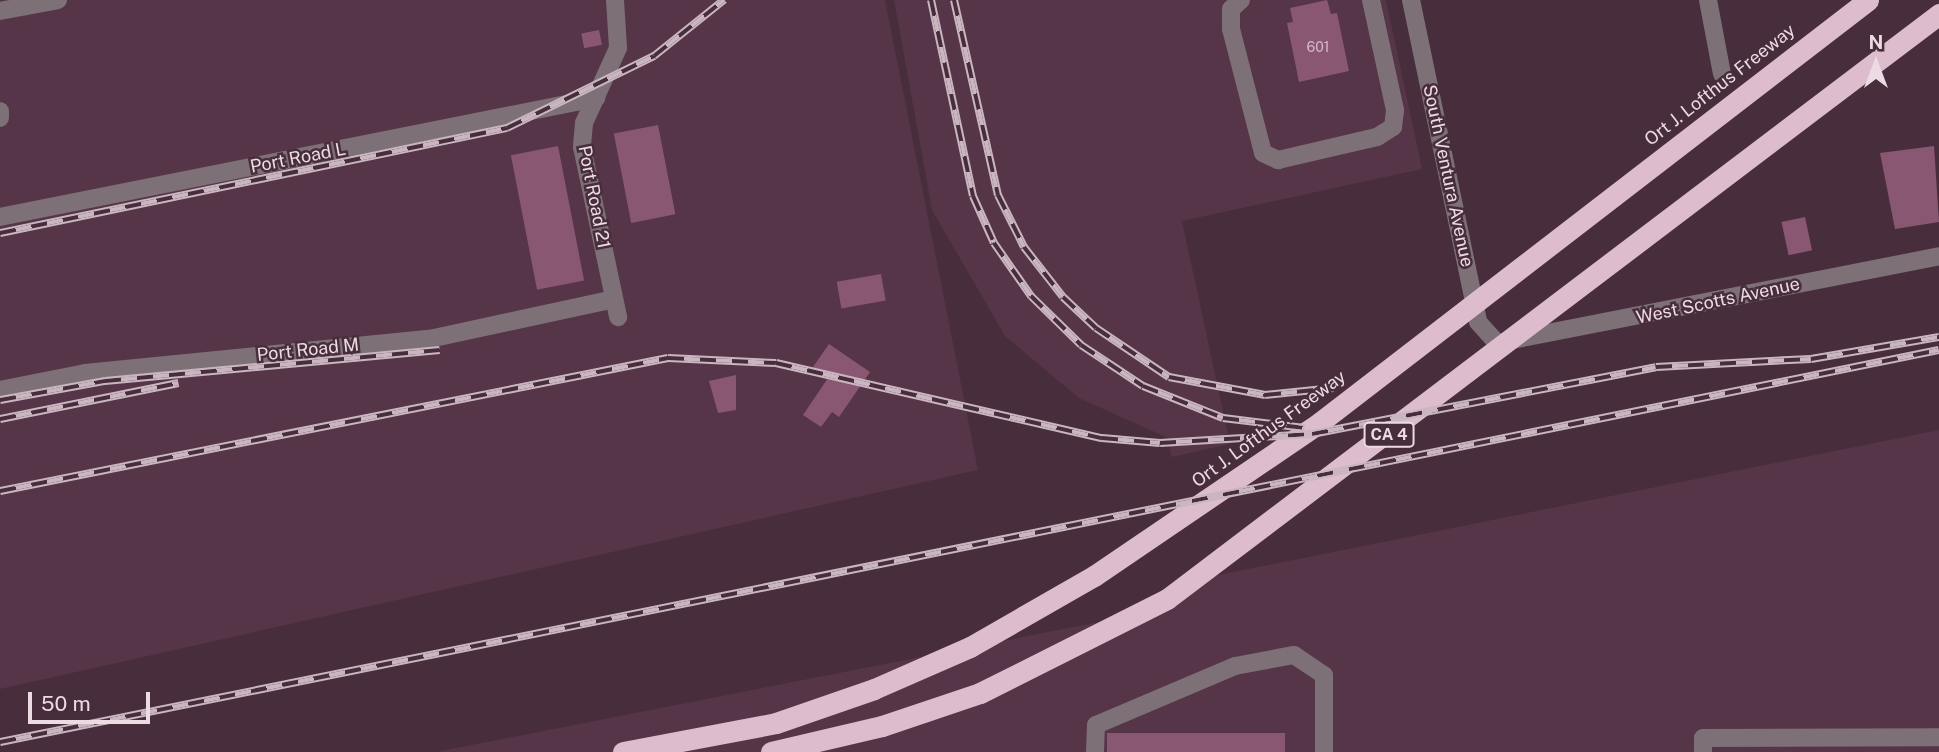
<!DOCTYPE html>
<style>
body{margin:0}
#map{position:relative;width:1939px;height:752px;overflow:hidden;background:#482e3c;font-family:"Public Sans",sans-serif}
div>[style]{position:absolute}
.built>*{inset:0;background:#553547}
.building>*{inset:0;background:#8a5773;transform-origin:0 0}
.minor>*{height:18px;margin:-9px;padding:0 9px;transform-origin:9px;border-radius:9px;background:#7d7077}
.highway>*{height:21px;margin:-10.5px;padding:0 10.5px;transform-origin:10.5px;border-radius:10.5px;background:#ddbccd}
.rail>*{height:8px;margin-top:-4px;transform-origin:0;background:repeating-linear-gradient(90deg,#482e3c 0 16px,#c9b6c0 0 32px);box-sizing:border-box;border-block:2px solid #c9b6c0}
span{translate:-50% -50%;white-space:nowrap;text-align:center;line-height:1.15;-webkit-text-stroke:5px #482e3c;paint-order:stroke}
.number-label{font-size:14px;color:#d4bac7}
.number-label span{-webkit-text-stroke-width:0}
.shield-label span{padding:2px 5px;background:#482e3c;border:2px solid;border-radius:5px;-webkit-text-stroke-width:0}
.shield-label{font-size:16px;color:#ecdbe3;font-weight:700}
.street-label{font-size:18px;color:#ecdbe3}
.north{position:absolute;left:1841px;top:28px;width:70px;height:70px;-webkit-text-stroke:5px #482e3c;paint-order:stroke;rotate:0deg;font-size:19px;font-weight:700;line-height:28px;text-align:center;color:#ecdbe3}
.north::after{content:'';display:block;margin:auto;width:24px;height:32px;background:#ecdbe3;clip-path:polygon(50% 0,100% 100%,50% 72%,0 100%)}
.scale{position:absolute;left:28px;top:692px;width:122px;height:32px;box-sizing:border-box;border:4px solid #ecdbe3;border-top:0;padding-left:9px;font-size:21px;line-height:24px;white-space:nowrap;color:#ecdbe3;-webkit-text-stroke:5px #482e3c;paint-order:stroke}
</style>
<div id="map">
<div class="built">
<i style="clip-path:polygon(0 0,885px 0,978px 470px,0 689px)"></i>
<i style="clip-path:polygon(894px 0,1386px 0,1422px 169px,1182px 221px,1230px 444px,1171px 457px,1168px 438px,1079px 398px,1005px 336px,932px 210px)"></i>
<i style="clip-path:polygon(1939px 430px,1939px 752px,436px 752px,1176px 607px,1174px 584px)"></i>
</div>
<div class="building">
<i style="clip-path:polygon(1327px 0,1331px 14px,1337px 13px,1349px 71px,1299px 82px,1287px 23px,1293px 22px,1290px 8px)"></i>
<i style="left:599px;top:30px;width:15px;height:18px;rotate:79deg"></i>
<i style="left:658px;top:125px;width:91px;height:45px;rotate:79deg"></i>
<i style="left:558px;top:146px;width:137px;height:48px;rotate:79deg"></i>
<i style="clip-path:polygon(1934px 146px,1939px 222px,1895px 229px,1880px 153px)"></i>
<i style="left:1805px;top:217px;width:34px;height:24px;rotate:78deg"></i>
<i style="left:881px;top:274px;width:27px;height:45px;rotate:80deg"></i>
<i style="clip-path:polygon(829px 344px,870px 372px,839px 417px,832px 412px,821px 427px,803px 415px,828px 378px,813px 367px)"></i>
<i style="clip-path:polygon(736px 375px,736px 410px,718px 413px,709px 381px)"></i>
<i style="left:1107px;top:733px;width:178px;height:19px"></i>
</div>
<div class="minor">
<i style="left:615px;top:0;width:48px;rotate:86.4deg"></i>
<i style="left:618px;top:48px;width:82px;rotate:114.4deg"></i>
<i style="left:584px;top:123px;width:24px;rotate:95deg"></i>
<i style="left:582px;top:147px;width:174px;rotate:78deg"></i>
<i style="left:1241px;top:0;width:13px;rotate:138deg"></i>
<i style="left:1231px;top:9px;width:20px;rotate:90deg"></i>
<i style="left:1231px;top:29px;width:128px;rotate:75.5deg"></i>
<i style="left:1263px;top:153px;width:17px;rotate:25deg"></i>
<i style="left:1278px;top:160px;width:102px;rotate:-13.1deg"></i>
<i style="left:1377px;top:137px;width:19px;rotate:-32deg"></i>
<i style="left:1393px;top:127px;width:17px;rotate:-83deg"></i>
<i style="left:1395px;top:110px;width:113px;rotate:-102.3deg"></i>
<i style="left:1411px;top:0;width:329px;rotate:78.2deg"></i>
<i style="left:1478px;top:322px;width:28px;rotate:48deg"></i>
<i style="left:1497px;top:343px;width:450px;rotate:-11.1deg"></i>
<i style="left:1708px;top:0;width:75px;rotate:79.3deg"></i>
<i style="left:0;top:11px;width:59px;rotate:-10.7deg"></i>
<i style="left:0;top:111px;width:7px;rotate:90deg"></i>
<i style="left:0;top:217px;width:608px;rotate:-11.29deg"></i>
<i style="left:0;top:390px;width:87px;rotate:-11.3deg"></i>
<i style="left:85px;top:373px;width:351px;rotate:-5.7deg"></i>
<i style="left:434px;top:338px;width:184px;rotate:-12.2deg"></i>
<i style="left:1095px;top:752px;width:27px;rotate:-88deg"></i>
<i style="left:1096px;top:725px;width:151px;rotate:-23deg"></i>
<i style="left:1235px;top:666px;width:60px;rotate:-10.6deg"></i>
<i style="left:1294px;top:655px;width:36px;rotate:34deg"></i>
<i style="left:1324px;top:675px;width:77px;rotate:90deg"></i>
<i style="left:1703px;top:752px;width:14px;rotate:-90deg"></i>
<i style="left:1703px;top:738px;width:236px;rotate:-0.2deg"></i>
</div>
<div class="highway">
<i style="left:623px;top:752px;width:156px;rotate:-10.7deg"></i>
<i style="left:776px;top:723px;width:104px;rotate:-19.1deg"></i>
<i style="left:874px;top:689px;width:105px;rotate:-23.6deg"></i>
<i style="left:970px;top:647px;width:143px;rotate:-29.8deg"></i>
<i style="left:1094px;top:576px;width:272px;rotate:-34.2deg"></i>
<i style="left:1319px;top:423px;width:693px;rotate:-37.61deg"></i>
<i style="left:771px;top:752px;width:114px;rotate:-13.2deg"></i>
<i style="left:882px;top:726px;width:103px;rotate:-18.6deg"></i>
<i style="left:980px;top:693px;width:209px;rotate:-26.7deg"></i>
<i style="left:1167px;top:599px;width:969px;rotate:-37.15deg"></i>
</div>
<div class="rail">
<i style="left:931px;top:0;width:200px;rotate:77.9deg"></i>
<i style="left:973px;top:196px;width:51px;rotate:65.9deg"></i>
<i style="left:994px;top:243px;width:65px;rotate:55.1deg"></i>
<i style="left:1031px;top:296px;width:70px;rotate:44.4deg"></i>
<i style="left:1081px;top:345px;width:74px;rotate:33.5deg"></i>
<i style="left:1143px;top:386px;width:86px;rotate:21.8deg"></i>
<i style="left:1223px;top:418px;width:82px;rotate:7deg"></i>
<i style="left:954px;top:0;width:200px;rotate:77.3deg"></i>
<i style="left:998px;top:195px;width:58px;rotate:63.4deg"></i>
<i style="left:1024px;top:247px;width:63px;rotate:52deg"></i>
<i style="left:1063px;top:297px;width:45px;rotate:43.2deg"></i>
<i style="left:1096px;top:328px;width:88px;rotate:33.9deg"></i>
<i style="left:1169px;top:377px;width:98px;rotate:10.6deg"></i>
<i style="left:1265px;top:395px;width:69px;rotate:-5.8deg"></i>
<i style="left:0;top:233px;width:518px;rotate:-11.7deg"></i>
<i style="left:507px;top:128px;width:164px;rotate:-26.1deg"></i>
<i style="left:654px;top:56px;width:90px;rotate:-38.7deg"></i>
<i style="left:0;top:400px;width:107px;rotate:-10.3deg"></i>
<i style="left:105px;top:381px;width:336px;rotate:-5.3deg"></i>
<i style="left:0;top:419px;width:182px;rotate:-11.4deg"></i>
<i style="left:0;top:491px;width:681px;rotate:-11.26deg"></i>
<i style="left:668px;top:358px;width:108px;rotate:2.7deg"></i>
<i style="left:776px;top:363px;width:335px;rotate:13deg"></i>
<i style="left:1102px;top:438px;width:58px;rotate:4.9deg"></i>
<i style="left:1160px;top:443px;width:152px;rotate:-3.4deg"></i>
<i style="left:1312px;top:434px;width:350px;rotate:-11deg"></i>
<i style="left:1656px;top:367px;width:155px;rotate:-3deg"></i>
<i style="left:1811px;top:359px;width:130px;rotate:-9.8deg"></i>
<i style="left:0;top:742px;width:1978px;rotate:-11.43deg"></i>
</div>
<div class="number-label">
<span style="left:1318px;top:47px">601</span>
</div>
<div class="shield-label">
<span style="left:1389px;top:435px">CA 4</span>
</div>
<div class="street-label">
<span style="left:1720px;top:85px;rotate:-38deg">Ort J. Lofthus Freeway</span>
<span style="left:298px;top:158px;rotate:-11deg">Port Road L</span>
<span style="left:1448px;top:176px;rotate:78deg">South Ventura Avenue</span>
<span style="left:594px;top:197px;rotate:79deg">Port Road 21</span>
<span style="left:1718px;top:301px;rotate:-12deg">West Scotts Avenue</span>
<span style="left:308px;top:350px;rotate:-6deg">Port Road M</span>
<span style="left:1269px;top:429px;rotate:-36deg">Ort J. Lofthus Freeway</span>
</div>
<div class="north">N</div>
<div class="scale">50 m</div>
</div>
